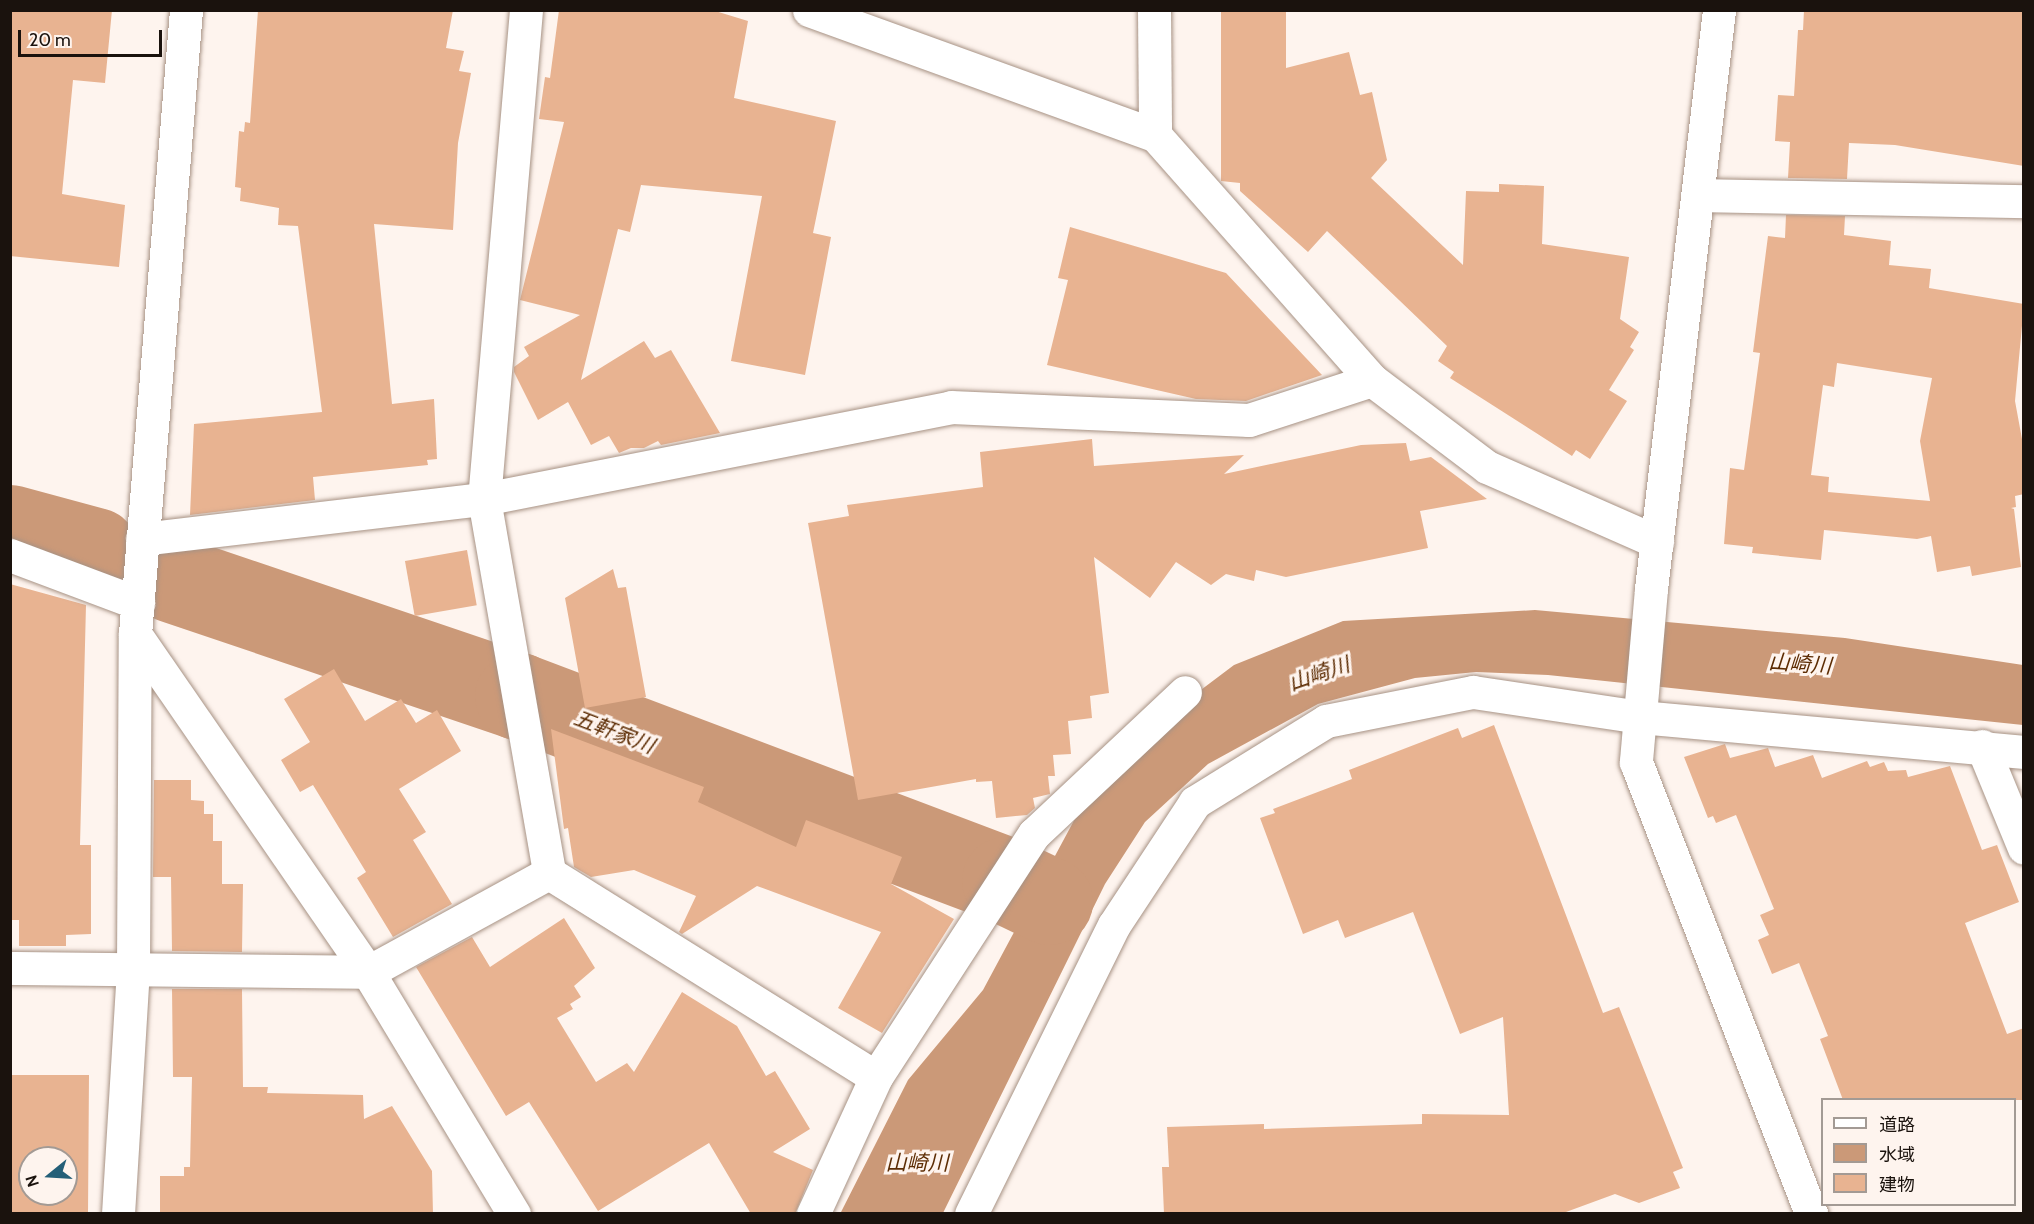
<!DOCTYPE html>
<meta charset="utf-8">
<style>
body{margin:0}
#map{position:relative;width:2034px;height:1224px;overflow:hidden;background:#fef4ee;font-family:Cabin,"Noto Sans JP",sans-serif}
div>[style]{position:absolute}
.water>*{inset:0;background:#cb9978}
.river>*{height:87px;margin:-43.5px;padding:0 43.5px;transform-origin:43.5px;border-radius:43.5px;background:#cb9978}
.building>*{inset:0;background:#e8b391;transform-origin:0 0}
.roads{filter:drop-shadow(0 0 2px #a79284) drop-shadow(0 0 2px #a79284)}
.street>*{height:33px;margin:-16.5px;padding:0 16.5px;transform-origin:16.5px;border-radius:16.5px;background:#fff}
.secondary>*{height:33px;margin:-16.5px;padding:0 16.5px;transform-origin:16.5px;border-radius:16.5px;background:#fff}
span{translate:-50% -50%;white-space:nowrap;text-align:center;line-height:1.15;-webkit-text-stroke:6px #fef4ee;paint-order:stroke}
.water-label{font-size:21px;color:#5d2d04;font-style:italic}
.frame{position:absolute;inset:0;border:12px solid #1a120d;pointer-events:none}
.legend{position:absolute;left:1821px;top:1098px;width:195px;height:108px;box-sizing:border-box;background:#fef4ee;border:2px solid #a39a94;margin:0;padding:8px 10px;list-style:none;font-size:18px;color:#1a120d}
.legend li{display:flex;align-items:center;gap:12px;height:30px}
.legend b{width:30px;border:2px solid #a39a94}
.north{position:absolute;left:18px;top:1146px;width:60px;height:60px;box-sizing:border-box;background:#fef4ee;border:2px solid #a39a94;border-radius:50%;rotate:252deg;font-size:16px;font-weight:700;line-height:24px;text-align:center;color:#1a120d}
.north::after{content:'';display:block;margin:auto;width:21px;height:27px;background:#245f78;clip-path:polygon(50% 0,100% 100%,50% 72%,0 100%)}
.scale{position:absolute;left:18px;top:30px;width:144px;height:27px;box-sizing:border-box;border:3px solid #1a120d;border-top:0;padding-left:8px;font-size:18px;line-height:21px;white-space:nowrap;color:#1a120d;-webkit-text-stroke:4px #fef4ee;paint-order:stroke}
</style>
<div id="map">
<div class="water">
<i style="clip-path:polygon(1535px 610px,1845px 638px,2023px 665px,2023px 725px,1548px 675px,1476px 672px,1415px 678px,1318px 704px,1208px 764px,1145px 822px,1105px 884px,943px 1213px,840px 1214px,908px 1080px,983px 990px,1092px 787px,1161px 720px,1234px 665px,1343px 621px)"></i>
</div>
<div class="river">
<i style="left:10px;top:528px;width:88px;rotate:15.1deg"></i>
<i style="left:173px;top:579px;width:364px;rotate:18.7deg"></i>
<i style="left:518px;top:696px;width:521px;rotate:20.7deg"></i>
<i style="left:1005px;top:880px;width:49px;rotate:25.5deg"></i>
</div>
<div class="building">
<i style="clip-path:polygon(10px 10px,112px 10px,105px 83px,73px 80px,62px 194px,125px 205px,119px 267px,10px 256px)"></i>
<i style="clip-path:polygon(258px 10px,453px 10px,446px 48px,464px 51px,459px 71px,471px 73px,458px 143px,453px 230px,374px 224px,392px 404px,434px 399px,437px 459px,427px 460px,428px 465px,313px 477px,315px 500px,190px 515px,194px 424px,322px 412px,298px 226px,278px 225px,279px 208px,240px 201px,241px 188px,235px 187px,239px 131px,244px 132px,245px 122px,250px 123px)"></i>
<i style="clip-path:polygon(559px 10px,712px 10px,748px 21px,734px 98px,836px 121px,813px 233px,831px 237px,805px 375px,731px 361px,762px 196px,641px 185px,630px 232px,618px 229px,581px 380px,644px 341px,655px 358px,671px 350px,720px 433px,661px 445px,658px 441px,644px 448px,631px 448px,619px 453px,609px 436px,591px 445px,568px 402px,538px 420px,514px 372px,514px 367px,529px 356px,524px 347px,580px 315px,520px 300px,564px 122px,539px 119px,545px 77px,550px 78px)"></i>
<i style="clip-path:polygon(1221px 10px,1286px 10px,1286px 68px,1349px 52px,1360px 95px,1372px 92px,1387px 160px,1371px 178px,1463px 265px,1466px 191px,1499px 192px,1499px 184px,1544px 186px,1542px 244px,1629px 257px,1620px 319px,1639px 332px,1630px 347px,1634px 350px,1609px 390px,1627px 401px,1590px 459px,1576px 450px,1572px 456px,1450px 378px,1454px 372px,1438px 361px,1447px 346px,1327px 231px,1308px 252px,1240px 191px,1240px 183px,1221px 181px)"></i>
<i style="clip-path:polygon(1804px 10px,2024px 10px,2024px 166px,1895px 145px,1849px 143px,1847px 179px,1788px 178px,1790px 142px,1775px 141px,1778px 95px,1794px 96px,1798px 30px,1803px 30px)"></i>
<i style="clip-path:polygon(evenodd,1786px 215px,1845px 216px,1844px 235px,1891px 241px,1889px 265px,1931px 269px,1929px 288px,2024px 304px,2015px 401px,2024px 450px,2024px 494px,2015px 496px,2016px 507px,2011px 508px,2014px 509px,2021px 567px,1972px 576px,1970px 566px,1937px 572px,1931px 536px,1917px 539px,1824px 530px,1821px 560px,1752px 553px,1753px 547px,1724px 544px,1730px 468px,1744px 470px,1760px 353px,1753px 352px,1768px 236px,1785px 238px,1786px 215px,1837px 363px,1932px 378px,1920px 441px,1930px 501px,1828px 492px,1829px 477px,1811px 475px,1823px 385px,1834px 387px,1837px 363px)"></i>
<i style="clip-path:polygon(1070px 227px,1226px 273px,1322px 375px,1246px 401px,1196px 399px,1047px 365px,1068px 280px,1058px 278px)"></i>
<i style="clip-path:polygon(1092px 439px,1094px 466px,1244px 455px,1224px 474px,1361px 445px,1406px 443px,1410px 461px,1431px 457px,1487px 499px,1420px 511px,1428px 548px,1286px 577px,1256px 570px,1254px 581px,1226px 574px,1211px 585px,1176px 562px,1150px 598px,1094px 557px,1109px 693px,1090px 696px,1092px 718px,1068px 721px,1071px 754px,1053px 755px,1055px 776px,1048px 776px,1050px 794px,1033px 798px,1035px 808px,1027px 815px,996px 818px,992px 781px,976px 782px,976px 779px,858px 800px,808px 523px,849px 516px,847px 505px,983px 487px,980px 452px)"></i>
<i style="left:467px;top:550px;width:56px;height:63px;rotate:80deg"></i>
<i style="clip-path:polygon(613px 569px,618px 588px,626px 587px,646px 697px,585px 708px,565px 598px)"></i>
<i style="clip-path:polygon(10px 584px,86px 605px,80px 845px,91px 845px,91px 934px,66px 935px,66px 946px,19px 946px,19px 920px,10px 920px)"></i>
<i style="clip-path:polygon(334px 669px,365px 721px,401px 699px,416px 723px,437px 710px,461px 751px,399px 789px,426px 832px,413px 840px,452px 904px,393px 937px,357px 878px,366px 872px,313px 785px,300px 792px,281px 760px,310px 742px,284px 699px)"></i>
<i style="clip-path:polygon(1494px 725px,1603px 1013px,1619px 1007px,1683px 1168px,1673px 1172px,1680px 1188px,1639px 1203px,1615px 1194px,1566px 1212px,1164px 1214px,1162px 1167px,1169px 1167px,1167px 1127px,1264px 1124px,1264px 1129px,1422px 1124px,1422px 1114px,1509px 1115px,1503px 1017px,1460px 1034px,1413px 912px,1345px 938px,1338px 920px,1303px 934px,1260px 818px,1275px 813px,1273px 809px,1352px 779px,1349px 770px,1458px 728px,1462px 738px)"></i>
<i style="clip-path:polygon(551px 729px,704px 787px,698px 802px,796px 847px,806px 820px,902px 857px,891px 884px,954px 919px,882px 1033px,838px 1008px,881px 932px,757px 886px,682px 934px,679px 932px,696px 896px,634px 870px,591px 877px,574px 867px,568px 828px,564px 829px)"></i>
<i style="clip-path:polygon(1725px 744px,1730px 758px,1768px 748px,1775px 767px,1813px 755px,1822px 778px,1867px 761px,1870px 767px,1884px 762px,1888px 771px,1906px 770px,1908px 777px,1950px 766px,1982px 850px,1997px 845px,2019px 902px,1965px 923px,2007px 1034px,2024px 1028px,2024px 1100px,1843px 1100px,1820px 1039px,1828px 1036px,1799px 963px,1772px 974px,1758px 940px,1769px 935px,1760px 915px,1774px 909px,1736px 815px,1716px 823px,1713px 816px,1708px 818px,1684px 757px)"></i>
<i style="clip-path:polygon(154px 780px,191px 780px,191px 800px,204px 801px,204px 814px,213px 814px,213px 841px,222px 841px,222px 884px,243px 884px,242px 952px,172px 951px,171px 877px,153px 877px)"></i>
<i style="clip-path:polygon(564px 918px,595px 968px,574px 986px,581px 997px,570px 1004px,573px 1009px,557px 1018px,596px 1082px,627px 1063px,634px 1072px,682px 992px,737px 1026px,766px 1076px,775px 1071px,810px 1129px,773px 1152px,813px 1170px,795px 1214px,751px 1214px,709px 1143px,598px 1211px,529px 1102px,506px 1116px,416px 967px,472px 937px,490px 967px)"></i>
<i style="clip-path:polygon(172px 989px,242px 989px,243px 1087px,268px 1087px,267px 1093px,363px 1095px,364px 1119px,392px 1106px,432px 1171px,433px 1214px,160px 1214px,160px 1176px,184px 1176px,184px 1167px,190px 1167px,192px 1077px,173px 1077px)"></i>
<i style="clip-path:polygon(evenodd,10px 1075px,89px 1075px,88px 1214px,10px 1214px,10px 1075px,30px 1158px,66px 1158px,66px 1194px,30px 1194px,30px 1158px)"></i>
</div>
<div class="roads">
<div class="street">
<i style="left:526px;top:10px;width:491px;rotate:94.9deg"></i>
<i style="left:484px;top:499px;width:380px;rotate:80.1deg"></i>
<i style="left:809px;top:10px;width:368px;rotate:19.9deg"></i>
<i style="left:1155px;top:135px;width:327px;rotate:48.5deg"></i>
<i style="left:1372px;top:380px;width:144px;rotate:37.1deg"></i>
<i style="left:1487px;top:467px;width:186px;rotate:23.8deg"></i>
<i style="left:1154px;top:10px;width:125px;rotate:89.5deg"></i>
<i style="left:1698px;top:195px;width:326px;rotate:1.1deg"></i>
<i style="left:142px;top:539px;width:344px;rotate:-6.7deg"></i>
<i style="left:484px;top:499px;width:476px;rotate:-11.1deg"></i>
<i style="left:951px;top:407px;width:298px;rotate:2.5deg"></i>
<i style="left:1249px;top:420px;width:129px;rotate:-18deg"></i>
<i style="left:10px;top:555px;width:137px;rotate:20.6deg"></i>
<i style="left:1982px;top:746px;width:110px;rotate:67.6deg"></i>
<i style="left:10px;top:968px;width:358px;rotate:0.6deg"></i>
<i style="left:368px;top:972px;width:206px;rotate:-28.7deg"></i>
<i style="left:549px;top:873px;width:385px;rotate:32deg"></i>
<i style="left:813px;top:1214px;width:151px;rotate:-65.3deg"></i>
<i style="left:876px;top:1077px;width:290px;rotate:-57deg"></i>
<i style="left:1034px;top:834px;width:207px;rotate:-43.2deg"></i>
<i style="left:971px;top:1214px;width:322px;rotate:-63.7deg"></i>
<i style="left:1114px;top:925px;width:147px;rotate:-56.6deg"></i>
<i style="left:1195px;top:802px;width:154px;rotate:-31.7deg"></i>
<i style="left:1326px;top:721px;width:150px;rotate:-11.2deg"></i>
<i style="left:1473px;top:692px;width:169px;rotate:8.5deg"></i>
<i style="left:1640px;top:717px;width:386px;rotate:5.2deg"></i>
</div>
<div class="secondary">
<i style="left:1719px;top:10px;width:583px;rotate:96.7deg"></i>
<i style="left:1651px;top:589px;width:174px;rotate:95deg"></i>
<i style="left:1636px;top:762px;width:485px;rotate:68.8deg"></i>
<i style="left:135px;top:634px;width:411px;rotate:55.4deg"></i>
<i style="left:368px;top:972px;width:283px;rotate:58.9deg"></i>
<i style="left:118px;top:1214px;width:246px;rotate:-86.5deg"></i>
<i style="left:133px;top:968px;width:334px;rotate:-89.7deg"></i>
<i style="left:135px;top:634px;width:626px;rotate:-85.33deg"></i>
</div>
</div>
<div class="water-label">
<span style="left:1800px;top:664px;rotate:4deg">山崎川</span>
<span style="left:1319px;top:674px;rotate:-19deg">山崎川</span>
<span style="left:614px;top:732px;rotate:21deg">五軒家川</span>
<span style="left:917px;top:1163px">山崎川</span>
</div>
<div class="frame"></div>
<ul class="legend">
<li><b style="height:8px;background:#fff"></b>道路</li>
<li><b style="height:16px;background:#cb9978"></b>水域</li>
<li><b style="height:16px;background:#e8b391"></b>建物</li>
</ul>
<div class="north">N</div>
<div class="scale">20 m</div>
</div>
